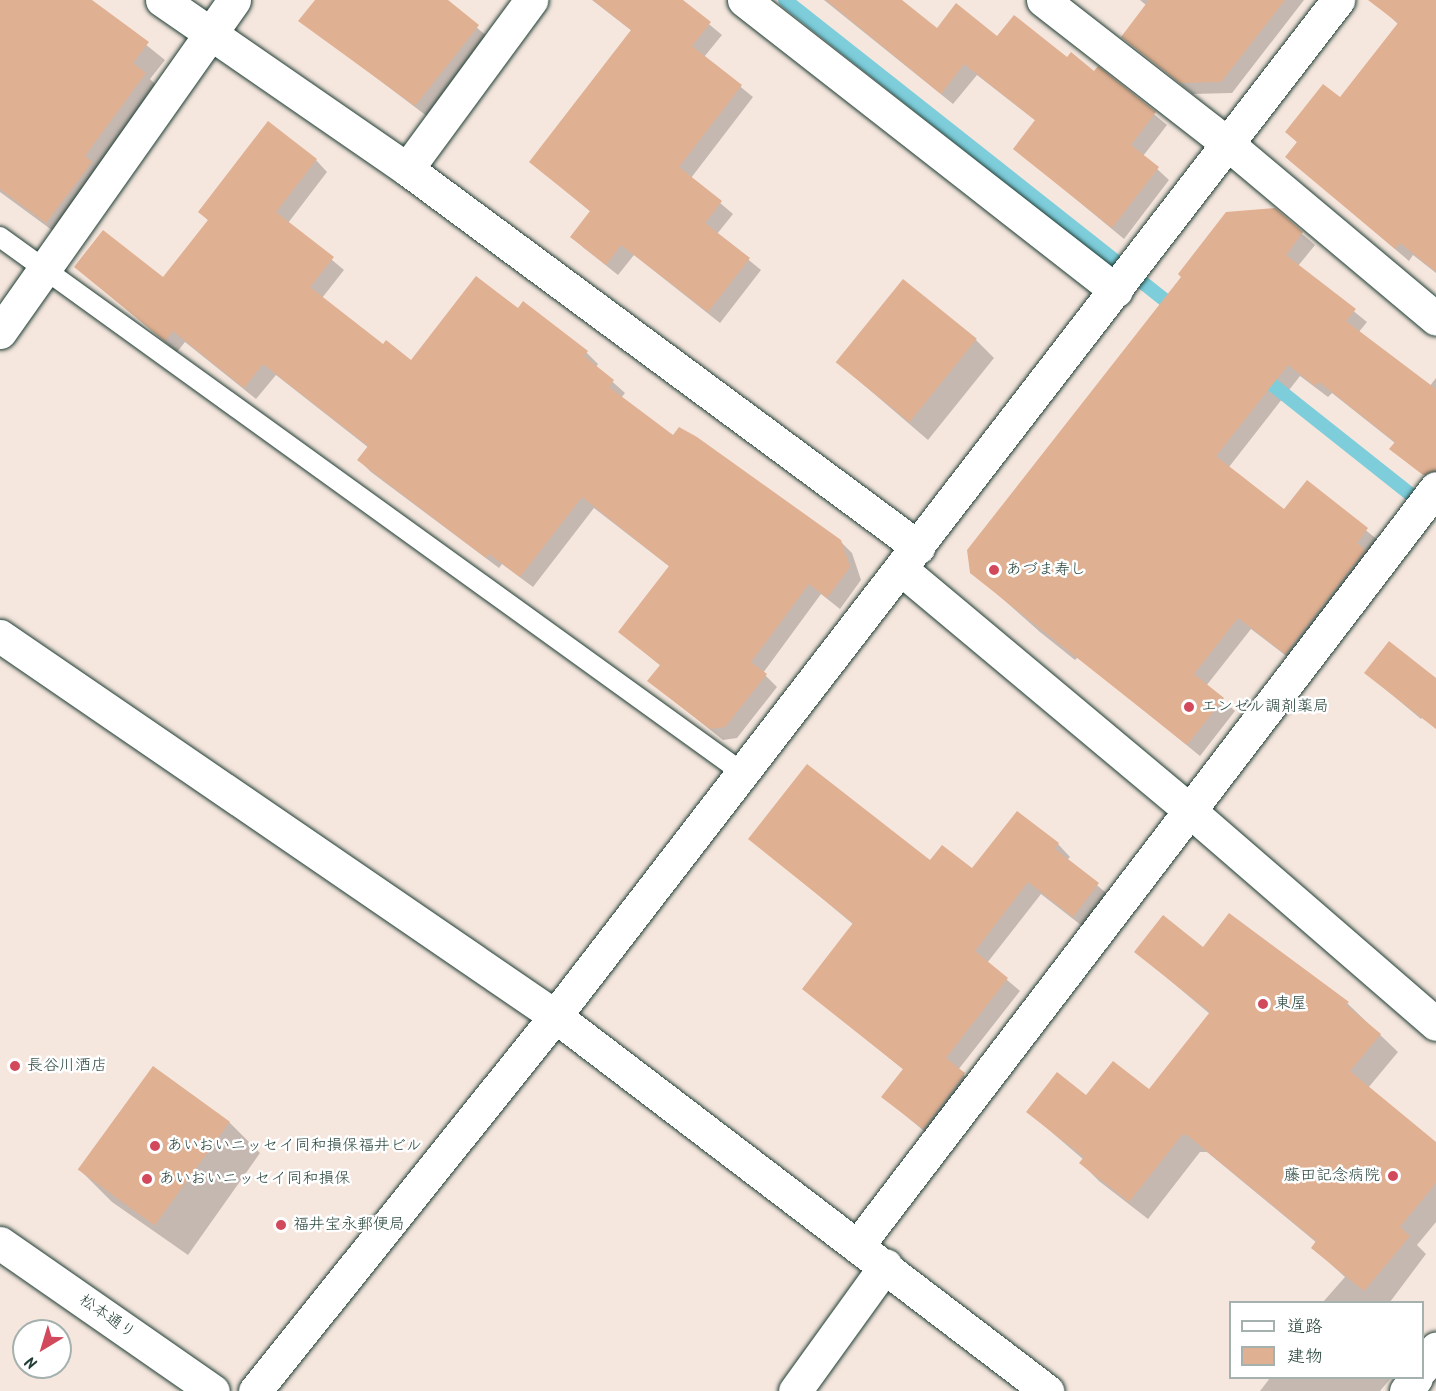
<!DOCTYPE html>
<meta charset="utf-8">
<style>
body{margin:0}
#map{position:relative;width:1436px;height:1391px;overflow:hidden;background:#f6e7de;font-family:Kalam,"Klee One",sans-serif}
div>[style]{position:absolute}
.shadow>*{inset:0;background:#0003}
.stream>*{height:14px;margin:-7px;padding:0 7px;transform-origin:7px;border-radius:7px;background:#7ecddb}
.building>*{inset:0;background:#e0b092;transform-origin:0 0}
.roads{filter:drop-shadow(0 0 2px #1f3d34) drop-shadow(0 0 2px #1f3d34)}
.lane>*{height:20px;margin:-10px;padding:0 10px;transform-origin:10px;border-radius:10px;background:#fff}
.street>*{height:33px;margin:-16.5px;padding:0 16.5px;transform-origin:16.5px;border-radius:16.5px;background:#fff}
.secondary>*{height:33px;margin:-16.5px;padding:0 16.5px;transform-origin:16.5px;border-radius:16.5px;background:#fff}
.dots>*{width:16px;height:16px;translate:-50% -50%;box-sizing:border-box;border:3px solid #fff;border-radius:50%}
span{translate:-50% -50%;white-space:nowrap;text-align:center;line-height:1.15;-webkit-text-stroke:5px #fff;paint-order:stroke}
.poi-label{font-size:16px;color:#1f3d34}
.left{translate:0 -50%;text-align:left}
.right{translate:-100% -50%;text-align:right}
.street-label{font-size:16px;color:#1f3d34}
.legend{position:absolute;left:1229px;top:1301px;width:195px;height:78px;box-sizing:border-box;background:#fff;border:2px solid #a5b1ae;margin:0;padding:8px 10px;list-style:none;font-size:18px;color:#1f3d34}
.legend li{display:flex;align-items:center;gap:12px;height:30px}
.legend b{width:30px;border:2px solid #a5b1ae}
.north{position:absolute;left:12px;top:1319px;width:60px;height:60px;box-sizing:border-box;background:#fff;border:2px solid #a5b1ae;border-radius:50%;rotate:218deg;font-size:16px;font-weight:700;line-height:24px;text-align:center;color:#1f3d34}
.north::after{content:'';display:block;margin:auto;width:21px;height:27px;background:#d1495b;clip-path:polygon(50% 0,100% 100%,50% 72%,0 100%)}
</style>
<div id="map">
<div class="shadow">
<i style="clip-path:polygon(0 0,90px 0,165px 60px,150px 79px,162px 91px,64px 239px,0 192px)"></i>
<i style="clip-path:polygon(317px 0,445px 0,490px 39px,428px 117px,300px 20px)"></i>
<i style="clip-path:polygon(592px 0,680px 0,722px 35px,704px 57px,753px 97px,691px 178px,733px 214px,717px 234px,761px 270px,720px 323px,634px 255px,618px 275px,584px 248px,572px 236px,591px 212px,531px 162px,632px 31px)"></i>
<i style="clip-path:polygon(824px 0,899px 0,937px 30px,998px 38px,1068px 59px,1094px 73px,1098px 68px,1167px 125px,1143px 156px,1169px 180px,1124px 239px,1015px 149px,1036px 121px,977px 75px,953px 104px)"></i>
<i style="clip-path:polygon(1140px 0,1304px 0,1232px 93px,1193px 94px,1123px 37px,1147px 6px)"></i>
<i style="clip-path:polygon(1390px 0,1436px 0,1436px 273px,1413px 255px,1409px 261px,1287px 157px,1298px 143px,1287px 132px,1341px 99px,1399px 25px,1383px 10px)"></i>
<i style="clip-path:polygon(316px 160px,327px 172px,288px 223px,344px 270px,322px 298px,383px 346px,411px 362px,519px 310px,587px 353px,598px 364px,596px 367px,625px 393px,621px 398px,673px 437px,840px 541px,852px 553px,861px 580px,840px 609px,821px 594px,763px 673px,777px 687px,737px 738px,723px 740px,649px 681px,661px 666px,620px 632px,670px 567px,594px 508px,533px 587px,502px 564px,499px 568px,371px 472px,359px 460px,369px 448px,276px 375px,256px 399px,185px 342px,177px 352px,76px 267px,163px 279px,209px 221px,200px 212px)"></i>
<i style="clip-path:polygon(1274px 210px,1315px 245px,1298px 266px,1367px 322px,1358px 333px,1429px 387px,1436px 378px,1436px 484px,1391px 449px,1395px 443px,1332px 393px,1328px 397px,1300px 376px,1229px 467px,1285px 511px,1307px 482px,1379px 541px,1298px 665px,1251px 629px,1206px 686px,1235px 711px,1200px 756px,1078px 657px,1075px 660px,1040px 632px,972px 572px)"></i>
<i style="clip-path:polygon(976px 340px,994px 358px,928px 440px,837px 362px)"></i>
<i style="clip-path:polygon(1366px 673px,1436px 681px,1436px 699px,1421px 719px)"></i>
<i style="clip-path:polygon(750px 838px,972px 871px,1058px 844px,1070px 857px,1067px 860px,1111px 897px,1086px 929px,1041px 894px,987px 963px,1020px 991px,958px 1070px,977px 1087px,936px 1141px,883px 1097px,904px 1070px,804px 989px,854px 925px)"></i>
<i style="clip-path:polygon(1229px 915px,1348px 1004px,1398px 1052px,1368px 1088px,1436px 1144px,1436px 1222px,1417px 1245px,1426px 1254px,1390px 1302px,1323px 1302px,1345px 1277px,1313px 1248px,1317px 1243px,1207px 1152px,1200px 1152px,1148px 1219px,1099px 1181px,1081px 1163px,1084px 1160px,1028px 1112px,1087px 1097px,1149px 1092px,1210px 1014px,1136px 952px,1203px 949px)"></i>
<i style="clip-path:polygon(153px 1069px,229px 1122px,260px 1153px,188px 1255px,112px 1202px,81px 1171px)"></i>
<i style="clip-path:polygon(1270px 1378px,1391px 1378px,1380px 1391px,1260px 1391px)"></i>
</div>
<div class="stream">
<i style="left:785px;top:0;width:498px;rotate:38.3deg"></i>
<i style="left:1260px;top:375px;width:208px;rotate:38.4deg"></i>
</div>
<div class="building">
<i style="clip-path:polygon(0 0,92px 0,149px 42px,133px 63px,146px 73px,85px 156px,92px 162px,46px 223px,0 189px)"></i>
<i style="clip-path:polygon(315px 0,448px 0,479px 25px,415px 106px,298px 21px)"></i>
<i style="clip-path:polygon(593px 0,683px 0,711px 22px,692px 46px,742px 85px,679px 167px,722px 201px,705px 223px,750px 258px,708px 312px,621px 245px,606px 265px,570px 237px,590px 211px,529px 162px,631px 30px)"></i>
<i style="clip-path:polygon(826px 0,902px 0,937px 28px,956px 3px,997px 36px,1014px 15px,1067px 57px,1071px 52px,1094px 71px,1098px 66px,1156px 112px,1131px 145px,1159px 167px,1112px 228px,1013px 149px,1035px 120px,964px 64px,941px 94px)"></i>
<i style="clip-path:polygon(1149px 0,1285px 0,1221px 82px,1180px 83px,1121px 37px)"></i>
<i style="clip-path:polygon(1368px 0,1436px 0,1436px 272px,1400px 243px,1395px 249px,1285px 157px,1297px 142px,1285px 132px,1323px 84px,1340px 97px,1398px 23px)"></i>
<i style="clip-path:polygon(268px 121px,317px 159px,276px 212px,334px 257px,310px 287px,383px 344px,386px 340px,411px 360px,476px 276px,518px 308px,523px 301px,588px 351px,584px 356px,614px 380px,609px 387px,673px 435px,679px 427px,697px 437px,841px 540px,850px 567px,827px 598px,809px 584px,751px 662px,767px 674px,725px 727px,710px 729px,647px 681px,660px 665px,618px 632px,669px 566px,582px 497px,520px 577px,489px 554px,486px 558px,357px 460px,368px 446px,263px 364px,244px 388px,173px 331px,165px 341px,74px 267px,103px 230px,163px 277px,208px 220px,198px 212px)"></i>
<i style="clip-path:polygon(1275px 208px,1303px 232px,1286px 255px,1356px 309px,1346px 321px,1436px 389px,1436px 470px,1423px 475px,1389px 449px,1395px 442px,1319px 382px,1315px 386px,1288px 365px,1216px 456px,1284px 509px,1307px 480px,1368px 528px,1357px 543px,1365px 550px,1285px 654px,1238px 618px,1194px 674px,1224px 698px,1187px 745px,970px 573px,967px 550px,1181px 277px,1178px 274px,1226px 212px)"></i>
<i style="left:903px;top:279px;width:95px;height:107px;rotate:39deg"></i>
<i style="clip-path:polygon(1389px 641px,1436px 678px,1436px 729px,1364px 673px)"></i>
<i style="clip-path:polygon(807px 764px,930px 860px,942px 845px,972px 868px,1017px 811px,1059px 843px,1055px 849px,1099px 883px,1073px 917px,1028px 882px,975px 951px,1008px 978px,946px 1058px,965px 1073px,923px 1129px,881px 1097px,903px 1069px,802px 989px,853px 923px,748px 839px)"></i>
<i style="clip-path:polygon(1229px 913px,1349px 1002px,1346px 1005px,1381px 1034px,1350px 1071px,1436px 1142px,1436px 1183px,1400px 1227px,1410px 1236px,1364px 1291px,1311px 1248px,1316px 1241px,1187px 1135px,1182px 1135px,1129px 1202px,1079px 1163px,1084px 1157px,1026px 1112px,1057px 1072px,1086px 1095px,1113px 1061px,1149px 1089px,1210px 1012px,1134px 952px,1163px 915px,1203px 947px)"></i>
<i style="left:153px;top:1066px;width:95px;height:128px;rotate:36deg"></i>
</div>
<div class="roads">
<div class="lane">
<i style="left:0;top:237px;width:916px;rotate:35.81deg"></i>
</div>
<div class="street">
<i style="left:162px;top:0;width:298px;rotate:34.6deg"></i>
<i style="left:407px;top:169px;width:636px;rotate:36.49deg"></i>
<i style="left:744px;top:0;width:472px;rotate:38deg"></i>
<i style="left:1043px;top:0;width:236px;rotate:37.9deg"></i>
<i style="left:1229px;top:145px;width:270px;rotate:40deg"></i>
<i style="left:407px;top:169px;width:210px;rotate:-53.7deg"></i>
<i style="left:0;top:332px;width:406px;rotate:-54.8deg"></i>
<i style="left:901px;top:569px;width:377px;rotate:39.9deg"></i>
<i style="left:1190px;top:811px;width:325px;rotate:40.9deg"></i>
<i style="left:0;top:636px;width:673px;rotate:34.4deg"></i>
<i style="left:555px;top:1016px;width:619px;rotate:37.31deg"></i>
<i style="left:858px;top:1245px;width:952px;rotate:-52.64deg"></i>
<i style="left:1422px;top:1368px;width:24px;rotate:-54deg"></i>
<i style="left:795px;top:1391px;width:155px;rotate:-54.2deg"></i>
<i style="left:1406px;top:1391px;width:16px;rotate:-52deg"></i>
</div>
<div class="secondary">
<i style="left:0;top:1243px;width:259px;rotate:34.8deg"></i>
<i style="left:255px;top:1391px;width:480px;rotate:-51.3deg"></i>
<i style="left:555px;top:1016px;width:1283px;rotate:-52.38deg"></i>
</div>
</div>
<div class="dots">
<i style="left:994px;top:570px;background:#d1495b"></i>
<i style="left:1189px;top:707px;background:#d1495b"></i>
<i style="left:1263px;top:1004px;background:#d1495b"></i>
<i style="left:15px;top:1066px;background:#d1495b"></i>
<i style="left:155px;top:1146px;background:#d1495b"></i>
<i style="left:1393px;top:1176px;background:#d1495b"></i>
<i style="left:147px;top:1179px;background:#d1495b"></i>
<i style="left:281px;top:1225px;background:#d1495b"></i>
</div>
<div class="poi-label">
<span class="left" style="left:1006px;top:570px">あづま寿し</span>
<span class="left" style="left:1201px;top:707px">エンゼル調剤薬局</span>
<span class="left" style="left:1275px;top:1004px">東屋</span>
<span class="left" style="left:27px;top:1066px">長谷川酒店</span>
<span class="left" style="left:167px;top:1146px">あいおいニッセイ同和損保福井ビル</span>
<span class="right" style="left:1380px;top:1176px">藤田記念病院</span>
<span class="left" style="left:159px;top:1179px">あいおいニッセイ同和損保</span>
<span class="left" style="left:293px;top:1225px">福井宝永郵便局</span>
</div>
<div class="street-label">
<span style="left:107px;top:1317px;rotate:35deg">松本通り</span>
</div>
<ul class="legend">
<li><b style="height:8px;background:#fff"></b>道路</li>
<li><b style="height:16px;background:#e0b092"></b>建物</li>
</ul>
<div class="north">N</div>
</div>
